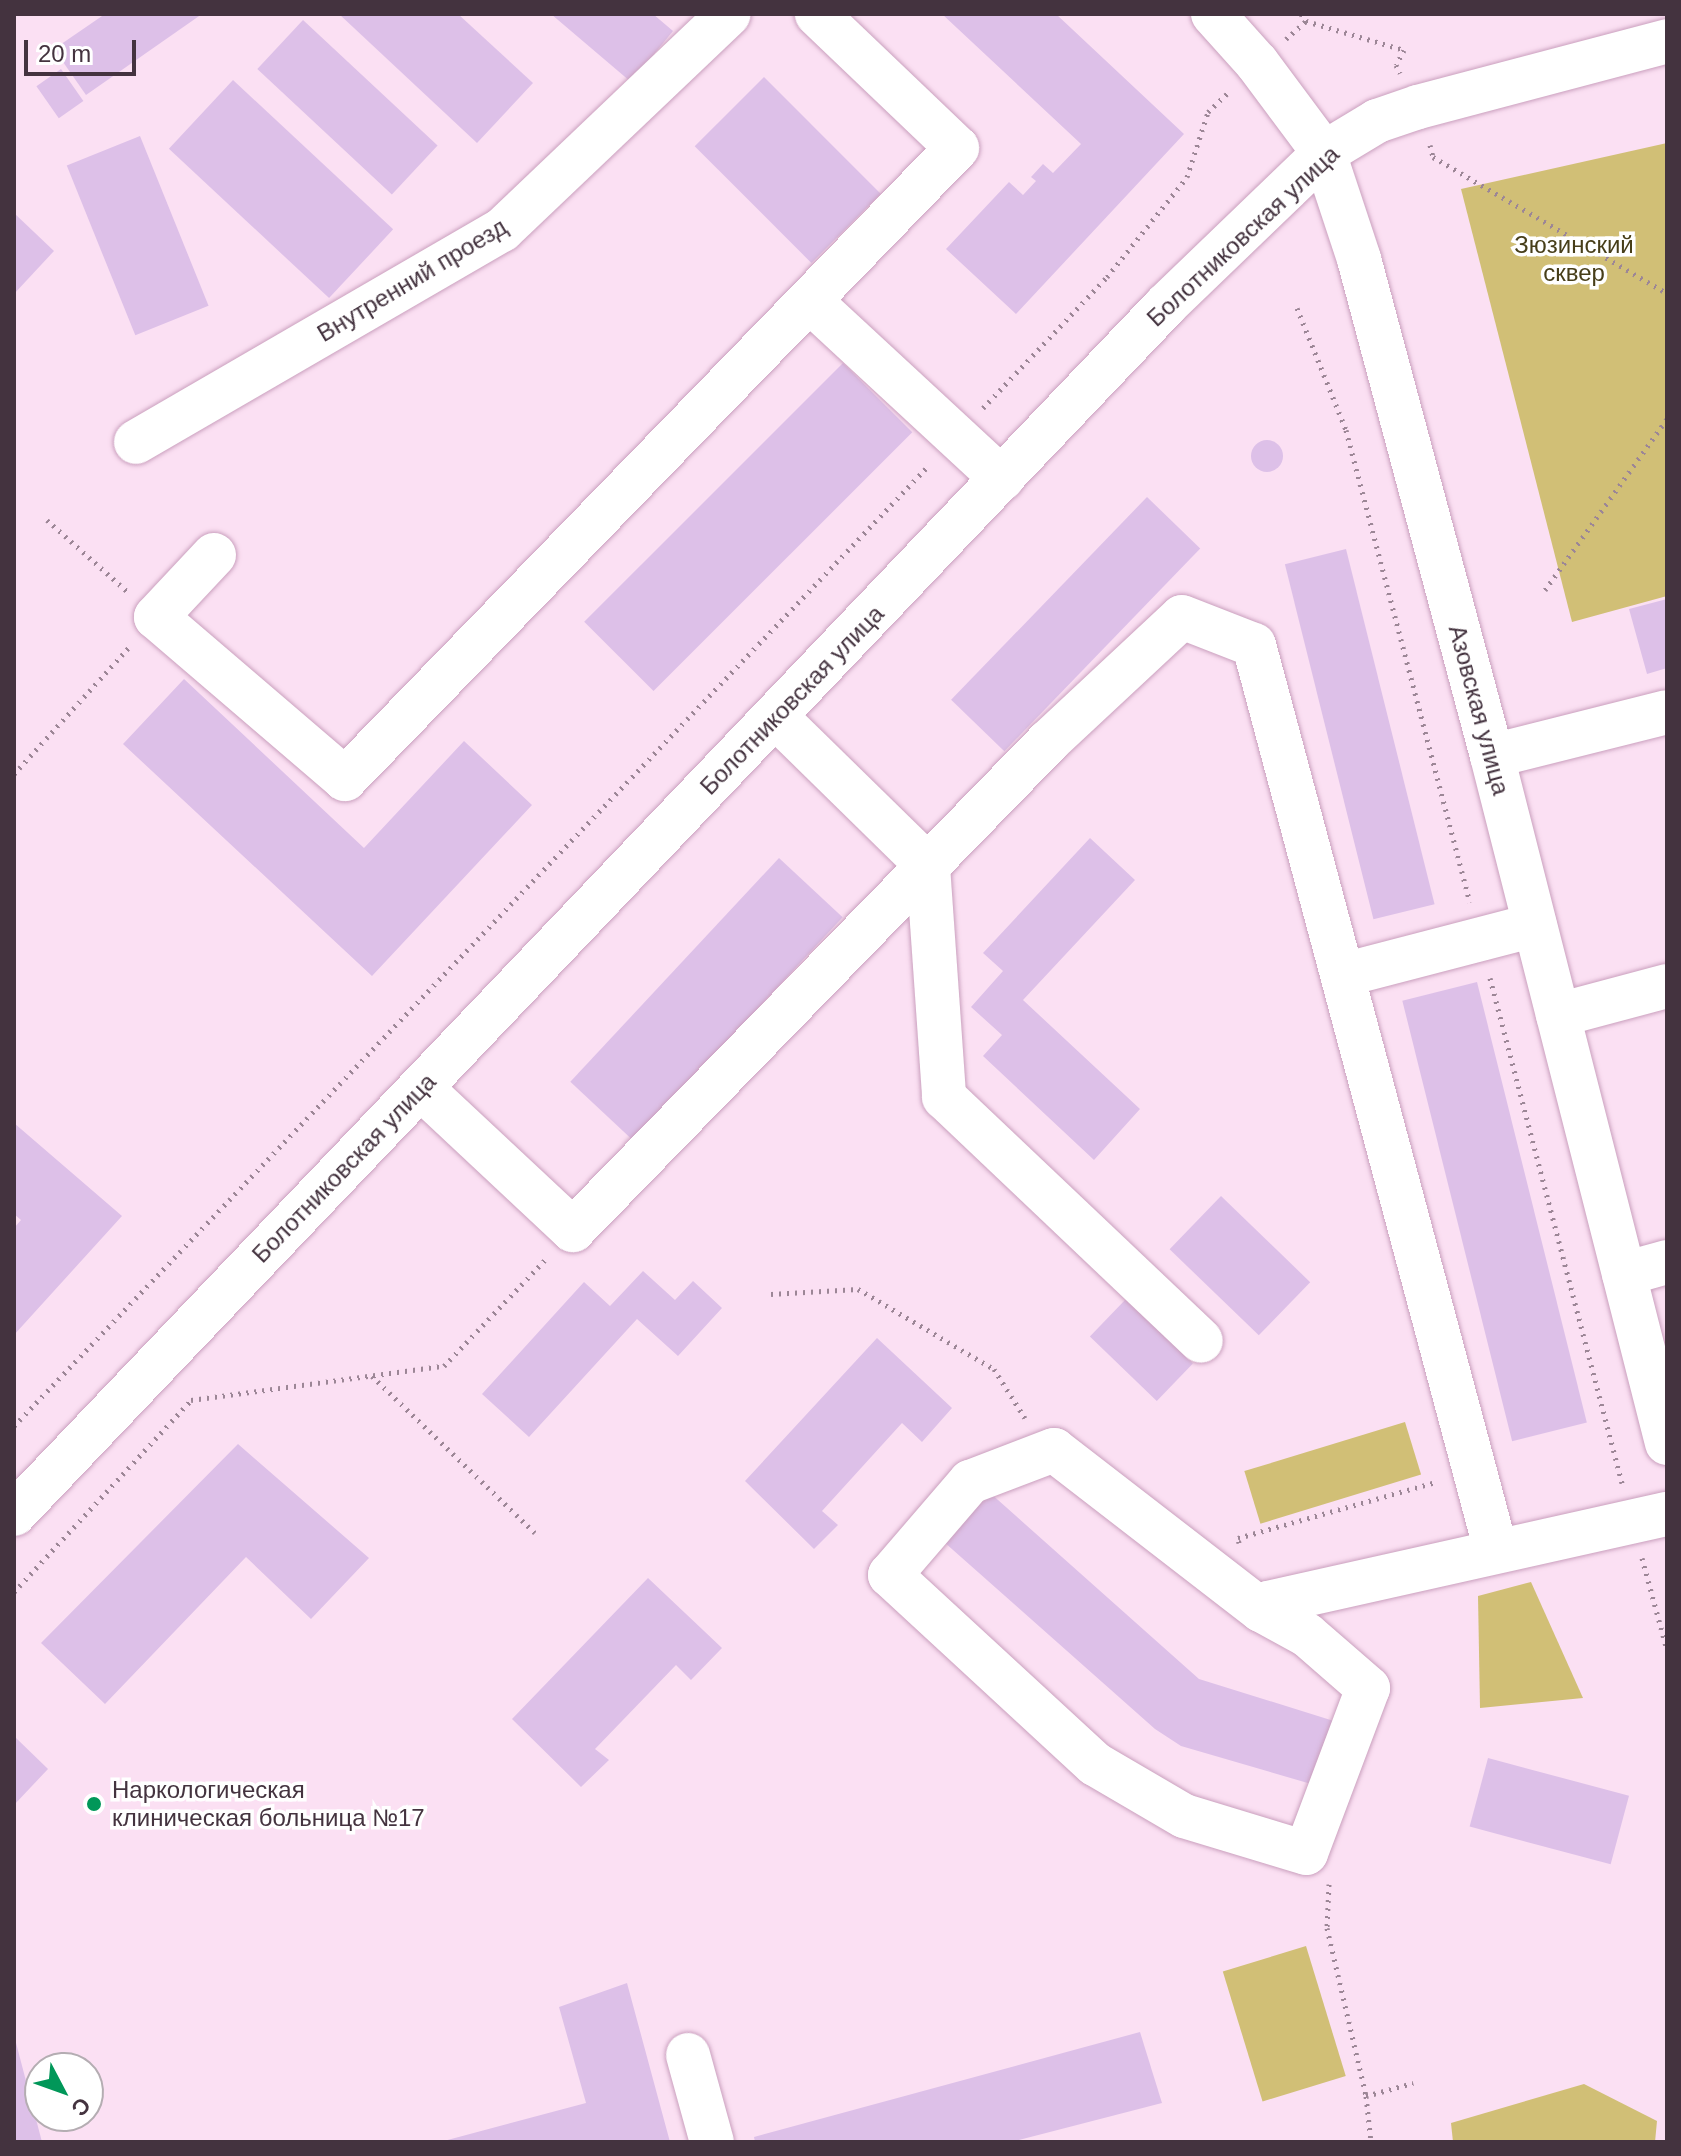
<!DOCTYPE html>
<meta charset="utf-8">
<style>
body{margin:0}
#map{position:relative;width:1681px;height:2156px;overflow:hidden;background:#fbe0f3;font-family:Helvetica,sans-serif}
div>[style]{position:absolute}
.green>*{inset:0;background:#d1bf76;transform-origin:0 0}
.building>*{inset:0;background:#ddc0e8;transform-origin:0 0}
.round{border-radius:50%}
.path>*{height:5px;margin-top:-2.5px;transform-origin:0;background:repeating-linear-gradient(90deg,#9c8696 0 2px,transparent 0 8px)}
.roads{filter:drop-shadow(0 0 2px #caa0be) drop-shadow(0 0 2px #caa0be)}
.minor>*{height:44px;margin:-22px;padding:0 22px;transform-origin:22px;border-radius:22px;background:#fff}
.dots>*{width:22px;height:22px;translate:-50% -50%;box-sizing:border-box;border:4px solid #fff;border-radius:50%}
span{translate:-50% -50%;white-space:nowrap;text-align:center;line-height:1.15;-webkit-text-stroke:7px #fff;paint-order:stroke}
.street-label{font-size:24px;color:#44333f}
.park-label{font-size:24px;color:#473e19}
.poi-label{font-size:24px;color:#44333f}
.left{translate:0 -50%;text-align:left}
.frame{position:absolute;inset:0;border:16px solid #44333f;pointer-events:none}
.north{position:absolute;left:24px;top:2052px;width:80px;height:80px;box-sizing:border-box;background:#fff;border:2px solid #b4adb2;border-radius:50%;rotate:131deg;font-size:22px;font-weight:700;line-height:32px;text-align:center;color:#44333f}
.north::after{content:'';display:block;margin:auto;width:28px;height:36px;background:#019759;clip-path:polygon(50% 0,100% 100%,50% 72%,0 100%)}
.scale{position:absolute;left:24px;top:40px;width:112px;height:36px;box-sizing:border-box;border:4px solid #44333f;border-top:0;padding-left:10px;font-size:24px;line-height:28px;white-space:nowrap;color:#44333f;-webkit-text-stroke:6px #fff;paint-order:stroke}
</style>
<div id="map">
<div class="green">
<i style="clip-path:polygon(1667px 143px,1667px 596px,1572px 622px,1461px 189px)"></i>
<i style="left:1405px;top:1422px;width:55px;height:168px;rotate:73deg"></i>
<i style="clip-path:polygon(1531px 1582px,1583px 1698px,1480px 1708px,1478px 1596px)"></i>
<i style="left:1306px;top:1946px;width:136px;height:87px;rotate:73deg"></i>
<i style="clip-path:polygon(1584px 2084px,1657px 2121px,1655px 2142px,1453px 2142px,1451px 2123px)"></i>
</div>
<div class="building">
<i style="clip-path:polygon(105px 14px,202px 14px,86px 95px,54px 49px)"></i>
<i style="clip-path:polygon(339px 14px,458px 14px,533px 83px,477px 143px)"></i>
<i style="clip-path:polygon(551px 14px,653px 14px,673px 31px,631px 82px)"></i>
<i style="clip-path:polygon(942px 14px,1056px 14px,1184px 134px,1016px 314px,946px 249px,1009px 182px,1023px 195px,1036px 181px,1031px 177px,1043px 164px,1053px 173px,1081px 144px)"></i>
<i style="left:303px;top:20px;width:184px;height:67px;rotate:43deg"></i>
<i style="left:61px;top:69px;width:39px;height:30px;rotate:55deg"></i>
<i style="left:764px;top:77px;width:165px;height:98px;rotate:45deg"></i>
<i style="left:233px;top:80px;width:219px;height:94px;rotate:43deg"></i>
<i style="left:140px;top:136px;width:183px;height:79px;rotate:68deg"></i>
<i style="clip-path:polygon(14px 213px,54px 251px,14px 294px)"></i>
<i style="left:843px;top:363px;width:98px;height:366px;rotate:45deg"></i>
<i class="round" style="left:1251px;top:440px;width:32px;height:32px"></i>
<i style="left:1147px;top:497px;width:74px;height:282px;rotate:44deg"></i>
<i style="left:1346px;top:549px;width:366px;height:63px;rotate:76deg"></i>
<i style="clip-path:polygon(1667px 599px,1667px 668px,1647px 674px,1629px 609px)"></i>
<i style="clip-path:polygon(184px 679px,364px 848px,464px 741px,532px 805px,372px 976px,123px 744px)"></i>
<i style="clip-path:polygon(1090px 838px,1135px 880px,1023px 1000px,1140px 1109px,1094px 1160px,983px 1056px,1002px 1035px,971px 1007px,1003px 971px,983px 953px)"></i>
<i style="left:779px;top:858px;width:87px;height:306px;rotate:43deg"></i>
<i style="left:1477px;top:982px;width:454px;height:77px;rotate:76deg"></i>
<i style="clip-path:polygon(14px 1123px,122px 1216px,14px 1335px,14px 1228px,21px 1220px,14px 1214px)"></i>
<i style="left:1221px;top:1196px;width:124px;height:74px;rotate:44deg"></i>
<i style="clip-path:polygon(643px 1271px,675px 1300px,693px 1281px,722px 1308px,678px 1356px,637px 1319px,529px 1437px,482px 1394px,584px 1282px,610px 1306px)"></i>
<i style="left:1126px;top:1299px;width:93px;height:52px;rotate:44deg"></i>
<i style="clip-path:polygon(877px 1338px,952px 1408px,922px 1442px,902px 1423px,822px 1511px,838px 1525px,814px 1549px,745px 1481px)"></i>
<i style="clip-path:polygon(238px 1444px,369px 1558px,311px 1619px,246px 1557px,105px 1704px,41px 1643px)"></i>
<i style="clip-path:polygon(989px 1492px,1199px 1679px,1337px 1722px,1318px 1786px,1181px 1746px,1155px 1729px,944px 1542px)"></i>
<i style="clip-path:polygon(648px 1578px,722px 1648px,691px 1680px,676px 1665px,595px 1749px,609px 1760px,581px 1787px,512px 1719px)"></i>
<i style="clip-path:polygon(14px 1736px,48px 1769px,14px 1805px)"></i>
<i style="left:1488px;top:1758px;width:146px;height:71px;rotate:15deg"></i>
<i style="clip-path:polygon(627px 1983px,670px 2142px,440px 2142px,586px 2103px,559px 2007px)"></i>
<i style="clip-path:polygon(1140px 2032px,1162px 2103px,1011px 2142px,755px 2142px,754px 2137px)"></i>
<i style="clip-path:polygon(14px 2039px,15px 2039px,42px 2142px,14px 2142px)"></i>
</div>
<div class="path">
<i style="left:1301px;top:14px;width:9px;rotate:54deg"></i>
<i style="left:1306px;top:21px;width:102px;rotate:16.5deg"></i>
<i style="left:1404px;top:50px;width:17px;rotate:118deg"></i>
<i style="left:1396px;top:65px;width:9px;rotate:63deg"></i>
<i style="left:1286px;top:39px;width:27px;rotate:-42deg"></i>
<i style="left:1430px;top:145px;width:12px;rotate:76deg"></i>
<i style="left:1433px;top:157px;width:271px;rotate:30.2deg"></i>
<i style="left:1297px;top:308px;width:131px;rotate:68.1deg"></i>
<i style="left:1346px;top:430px;width:488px;rotate:75.3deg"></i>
<i style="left:983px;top:408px;width:180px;rotate:-46.6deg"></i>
<i style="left:1107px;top:277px;width:128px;rotate:-51.3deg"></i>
<i style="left:1187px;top:177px;width:68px;rotate:-72.1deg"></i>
<i style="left:1208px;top:112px;width:29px;rotate:-44deg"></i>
<i style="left:47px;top:520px;width:107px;rotate:41.6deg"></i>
<i style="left:1545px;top:590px;width:210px;rotate:-54.5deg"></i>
<i style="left:14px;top:774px;width:173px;rotate:-47.8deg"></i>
<i style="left:1490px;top:978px;width:522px;rotate:75.35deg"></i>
<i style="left:771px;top:1294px;width:87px;rotate:-3.3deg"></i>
<i style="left:858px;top:1289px;width:158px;rotate:30.5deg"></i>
<i style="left:994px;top:1369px;width:58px;rotate:57.7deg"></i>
<i style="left:372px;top:1376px;width:226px;rotate:43.9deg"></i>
<i style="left:14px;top:1426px;width:1327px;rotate:-46.4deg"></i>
<i style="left:1239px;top:1543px;width:5px;rotate:-101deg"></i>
<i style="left:1238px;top:1538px;width:206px;rotate:-15.8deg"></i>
<i style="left:1642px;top:1558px;width:95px;rotate:74.8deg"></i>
<i style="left:14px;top:1592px;width:261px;rotate:-47.3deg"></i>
<i style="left:191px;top:1400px;width:255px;rotate:-7.7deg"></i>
<i style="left:444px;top:1366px;width:146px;rotate:-46.4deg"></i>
<i style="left:1329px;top:1884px;width:44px;rotate:92.6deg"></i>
<i style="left:1327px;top:1928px;width:172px;rotate:76.9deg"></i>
<i style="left:1366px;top:2096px;width:46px;rotate:83.8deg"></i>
<i style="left:1366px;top:2096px;width:49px;rotate:-15.5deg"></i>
</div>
<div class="roads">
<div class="minor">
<i style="left:1213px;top:14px;width:66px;rotate:48.1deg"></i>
<i style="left:1257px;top:63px;width:112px;rotate:53.3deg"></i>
<i style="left:1324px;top:153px;width:112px;rotate:71.7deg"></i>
<i style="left:1359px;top:259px;width:514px;rotate:75.02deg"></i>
<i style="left:1492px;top:756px;width:709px;rotate:75.71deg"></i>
<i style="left:811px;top:302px;width:260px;rotate:42.8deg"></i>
<i style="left:136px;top:442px;width:423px;rotate:-30.1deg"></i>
<i style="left:502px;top:230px;width:313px;rotate:-43.6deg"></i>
<i style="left:214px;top:555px;width:85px;rotate:133.1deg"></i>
<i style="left:156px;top:617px;width:249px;rotate:40.6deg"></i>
<i style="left:345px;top:779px;width:879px;rotate:-45.88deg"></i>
<i style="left:957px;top:148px;width:194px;rotate:-136.3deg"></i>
<i style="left:776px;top:717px;width:213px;rotate:44.4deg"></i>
<i style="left:928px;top:866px;width:232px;rotate:86deg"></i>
<i style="left:944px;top:1097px;width:354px;rotate:43.5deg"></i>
<i style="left:1492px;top:756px;width:180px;rotate:-14.1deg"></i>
<i style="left:1343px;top:975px;width:198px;rotate:-14.6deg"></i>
<i style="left:1558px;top:1015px;width:113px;rotate:-14.9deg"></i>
<i style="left:421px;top:1088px;width:208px;rotate:43.1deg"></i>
<i style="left:573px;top:1230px;width:681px;rotate:-45.77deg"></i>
<i style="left:1048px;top:742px;width:183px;rotate:-43deg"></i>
<i style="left:1182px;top:617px;width:77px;rotate:21.3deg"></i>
<i style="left:1254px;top:645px;width:938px;rotate:75.04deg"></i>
<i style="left:1624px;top:1274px;width:45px;rotate:-15.6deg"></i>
<i style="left:1054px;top:1450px;width:262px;rotate:37.7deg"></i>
<i style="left:1261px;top:1610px;width:52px;rotate:28.5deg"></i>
<i style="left:1307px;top:1635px;width:81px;rotate:41deg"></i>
<i style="left:1368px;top:1688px;width:176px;rotate:110.6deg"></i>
<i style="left:1306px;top:1853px;width:127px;rotate:-163.1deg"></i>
<i style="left:1184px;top:1816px;width:103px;rotate:-149.7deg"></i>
<i style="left:1095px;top:1764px;width:279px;rotate:-137.3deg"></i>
<i style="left:890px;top:1575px;width:123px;rotate:-49.3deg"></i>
<i style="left:970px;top:1482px;width:90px;rotate:-20.9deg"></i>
<i style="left:14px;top:1514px;width:1669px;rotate:-46.38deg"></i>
<i style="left:1165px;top:306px;width:221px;rotate:-43.9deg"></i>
<i style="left:1324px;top:153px;width:62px;rotate:-31.1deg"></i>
<i style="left:1377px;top:121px;width:43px;rotate:-18.9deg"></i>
<i style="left:1418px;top:107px;width:258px;rotate:-14.8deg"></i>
<i style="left:1261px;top:1610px;width:10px;rotate:-45deg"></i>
<i style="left:1268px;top:1603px;width:409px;rotate:-12.6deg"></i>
<i style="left:688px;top:2055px;width:90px;rotate:74.6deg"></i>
</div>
</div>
<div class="dots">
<i style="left:94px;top:1804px;background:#019759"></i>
</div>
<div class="street-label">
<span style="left:1243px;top:236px;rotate:-43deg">Болотниковская улица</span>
<span style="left:412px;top:280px;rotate:-31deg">Внутренний проезд</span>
<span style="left:792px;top:700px;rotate:-46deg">Болотниковская улица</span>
<span style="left:1479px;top:710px;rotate:75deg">Азовская улица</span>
<span style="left:344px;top:1168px;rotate:-46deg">Болотниковская улица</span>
</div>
<div class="park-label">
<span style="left:1574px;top:259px">Зюзинский<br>сквер</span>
</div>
<div class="poi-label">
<span class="left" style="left:112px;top:1804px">Наркологическая<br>клиническая больница №17</span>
</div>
<div class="frame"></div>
<div class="north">С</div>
<div class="scale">20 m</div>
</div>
